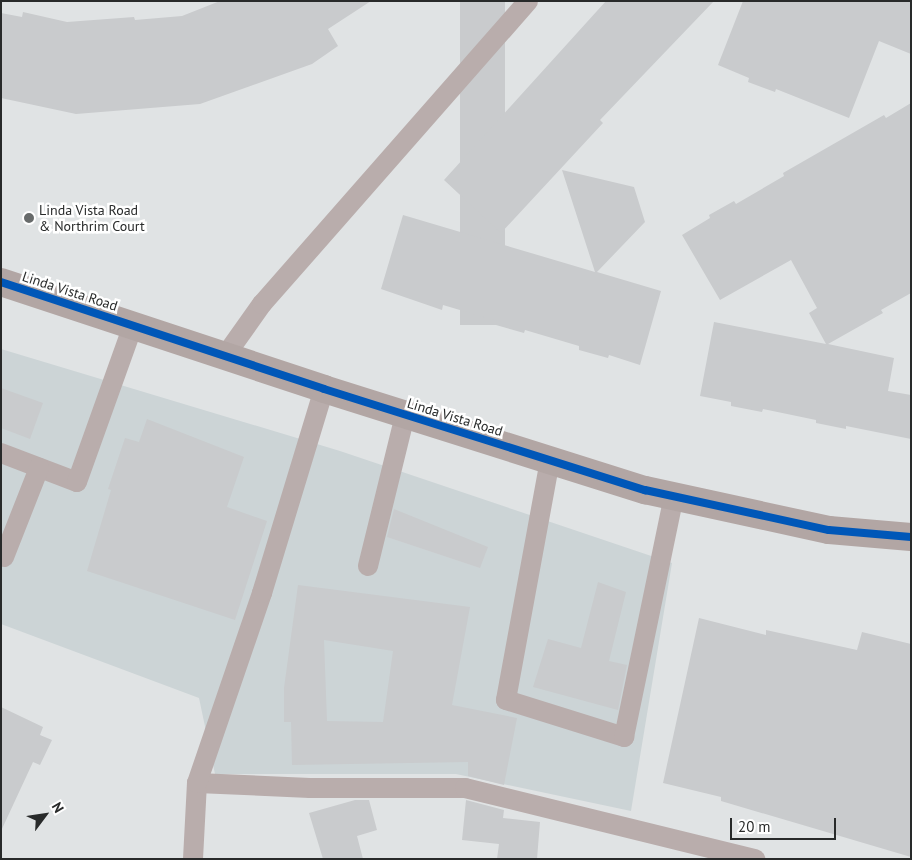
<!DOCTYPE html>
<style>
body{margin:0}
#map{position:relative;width:912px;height:860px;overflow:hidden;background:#e0e3e4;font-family:"PT Sans",sans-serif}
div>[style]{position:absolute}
.built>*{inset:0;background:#ccd4d6}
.building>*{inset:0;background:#c9cbcd;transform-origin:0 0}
.service>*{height:20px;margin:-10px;padding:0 10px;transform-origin:10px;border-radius:10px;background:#b9adac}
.primary>*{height:28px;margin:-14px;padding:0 14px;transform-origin:14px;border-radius:14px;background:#b2a6a4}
.cycleway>*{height:8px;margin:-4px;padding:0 4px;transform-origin:4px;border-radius:4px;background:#0057b8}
.dots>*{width:14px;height:14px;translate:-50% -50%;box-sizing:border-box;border:2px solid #fff;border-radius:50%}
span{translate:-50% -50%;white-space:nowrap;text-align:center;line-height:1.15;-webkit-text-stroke:5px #fff;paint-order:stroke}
.poi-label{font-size:14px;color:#282a2a}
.left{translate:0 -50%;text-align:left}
.street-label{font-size:14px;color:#282a2a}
.frame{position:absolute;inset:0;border:2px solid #282a2a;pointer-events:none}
.north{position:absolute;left:20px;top:790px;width:50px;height:50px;-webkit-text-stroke:4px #fff;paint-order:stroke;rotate:59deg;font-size:14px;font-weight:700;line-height:20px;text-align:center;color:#282a2a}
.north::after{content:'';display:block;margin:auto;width:18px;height:22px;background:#282a2a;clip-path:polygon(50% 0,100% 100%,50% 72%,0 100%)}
.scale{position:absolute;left:730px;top:818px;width:106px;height:22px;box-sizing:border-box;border:2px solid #282a2a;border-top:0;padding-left:6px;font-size:15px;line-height:18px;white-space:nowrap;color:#282a2a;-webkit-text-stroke:4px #fff;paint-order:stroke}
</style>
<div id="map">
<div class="built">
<i style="clip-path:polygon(1px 349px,340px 451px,672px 563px,631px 811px,456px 774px,215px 774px,199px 698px,1px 624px)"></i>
</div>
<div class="building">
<i style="clip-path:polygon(220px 1px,371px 1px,328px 29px,338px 46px,312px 64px,200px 104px,76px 114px,1px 98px,1px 13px,22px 17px,23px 12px,67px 22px,134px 17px,135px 20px,182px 16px)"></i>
<i style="left:460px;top:1px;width:45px;height:324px"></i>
<i style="clip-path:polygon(606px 1px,714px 1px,600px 120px,603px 123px,501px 233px,444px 180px)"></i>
<i style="clip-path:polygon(743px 1px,911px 1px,911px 54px,879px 41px,849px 118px,776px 89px,775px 92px,748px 82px,749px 78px,718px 65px)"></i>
<i style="clip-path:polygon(911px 103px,911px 293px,881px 310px,883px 313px,828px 344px,894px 358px,888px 391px,911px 395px,911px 439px,846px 426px,846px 429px,816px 423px,816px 420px,763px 409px,762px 412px,731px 406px,731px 402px,700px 396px,714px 322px,826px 344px,809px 313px,817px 308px,791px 260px,720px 300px,682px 235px,710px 218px,709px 215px,734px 201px,736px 204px,784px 176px,783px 173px,884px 115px,886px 118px)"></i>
<i style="clip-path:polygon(562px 170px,634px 187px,645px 222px,597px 272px,661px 291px,640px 365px,609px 355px,608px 358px,579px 350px,579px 346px,525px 330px,524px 333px,496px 325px,497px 321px,443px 305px,442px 310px,381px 289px,403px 215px,595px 272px)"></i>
<i style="clip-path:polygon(1px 388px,43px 403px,30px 439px,1px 428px)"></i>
<i style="clip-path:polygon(147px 419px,244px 457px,227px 507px,267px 521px,235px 620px,87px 571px,111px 490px,108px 489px,125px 438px,139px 442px)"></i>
<i style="clip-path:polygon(394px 509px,488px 547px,480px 568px,387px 537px)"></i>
<i style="clip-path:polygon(598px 582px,626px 592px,609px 661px,627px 665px,618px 710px,533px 687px,548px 639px,581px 648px)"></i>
<i style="clip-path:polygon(evenodd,298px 585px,470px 607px,452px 705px,517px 718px,504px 785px,468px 776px,468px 762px,292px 765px,291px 722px,284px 722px,284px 688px,298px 585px,324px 640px,393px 651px,383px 722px,327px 721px,324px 640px)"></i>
<i style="clip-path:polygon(699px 618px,766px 635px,766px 630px,857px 650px,862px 632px,911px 644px,911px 857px,721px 801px,721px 797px,663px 783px)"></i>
<i style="clip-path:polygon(1px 707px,43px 727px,40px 735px,52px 740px,40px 765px,33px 762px,1px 831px)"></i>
<i style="clip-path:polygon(355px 800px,369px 800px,377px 830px,357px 836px,363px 859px,323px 859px,309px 813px)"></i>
<i style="clip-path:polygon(466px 800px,504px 810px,503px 818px,540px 822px,537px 859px,497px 859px,499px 844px,462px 840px)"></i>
</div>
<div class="service">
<i style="left:225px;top:356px;width:64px;rotate:-54.6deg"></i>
<i style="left:262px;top:304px;width:403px;rotate:-48.7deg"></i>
<i style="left:1px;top:453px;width:81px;rotate:20.9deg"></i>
<i style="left:77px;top:482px;width:166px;rotate:-70.3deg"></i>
<i style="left:550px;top:460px;width:244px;rotate:100.4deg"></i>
<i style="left:506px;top:700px;width:124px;rotate:17.4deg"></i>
<i style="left:624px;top:737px;width:246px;rotate:-78.3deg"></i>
<i style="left:4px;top:557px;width:96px;rotate:-68.5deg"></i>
<i style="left:368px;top:566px;width:155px;rotate:-76.2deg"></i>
<i style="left:197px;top:783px;width:113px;rotate:2.5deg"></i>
<i style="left:310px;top:788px;width:155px"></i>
<i style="left:465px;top:788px;width:299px;rotate:13.8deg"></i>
<i style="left:193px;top:859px;width:76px;rotate:-87deg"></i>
<i style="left:197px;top:783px;width:201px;rotate:-71.1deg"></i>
<i style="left:262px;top:593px;width:213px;rotate:-73.1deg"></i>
</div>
<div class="primary">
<i style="left:1px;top:282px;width:340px;rotate:18.3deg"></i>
<i style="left:324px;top:389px;width:337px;rotate:17.5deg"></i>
<i style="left:645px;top:490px;width:188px;rotate:12.3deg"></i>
<i style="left:829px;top:530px;width:82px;rotate:4.9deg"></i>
</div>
<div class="cycleway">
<i style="left:1px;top:282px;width:340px;rotate:18.3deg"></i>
<i style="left:324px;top:389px;width:337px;rotate:17.5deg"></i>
<i style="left:645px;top:490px;width:188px;rotate:12.3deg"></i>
<i style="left:829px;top:530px;width:82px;rotate:4.9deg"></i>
</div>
<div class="dots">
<i style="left:29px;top:218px;background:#686b6b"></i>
</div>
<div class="poi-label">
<span class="left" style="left:39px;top:218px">Linda Vista Road<br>&amp; Northrim Court</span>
</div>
<div class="street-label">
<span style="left:70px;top:291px;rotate:18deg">Linda Vista Road</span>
<span style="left:455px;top:417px;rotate:17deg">Linda Vista Road</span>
</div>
<div class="frame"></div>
<div class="north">N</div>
<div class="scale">20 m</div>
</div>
